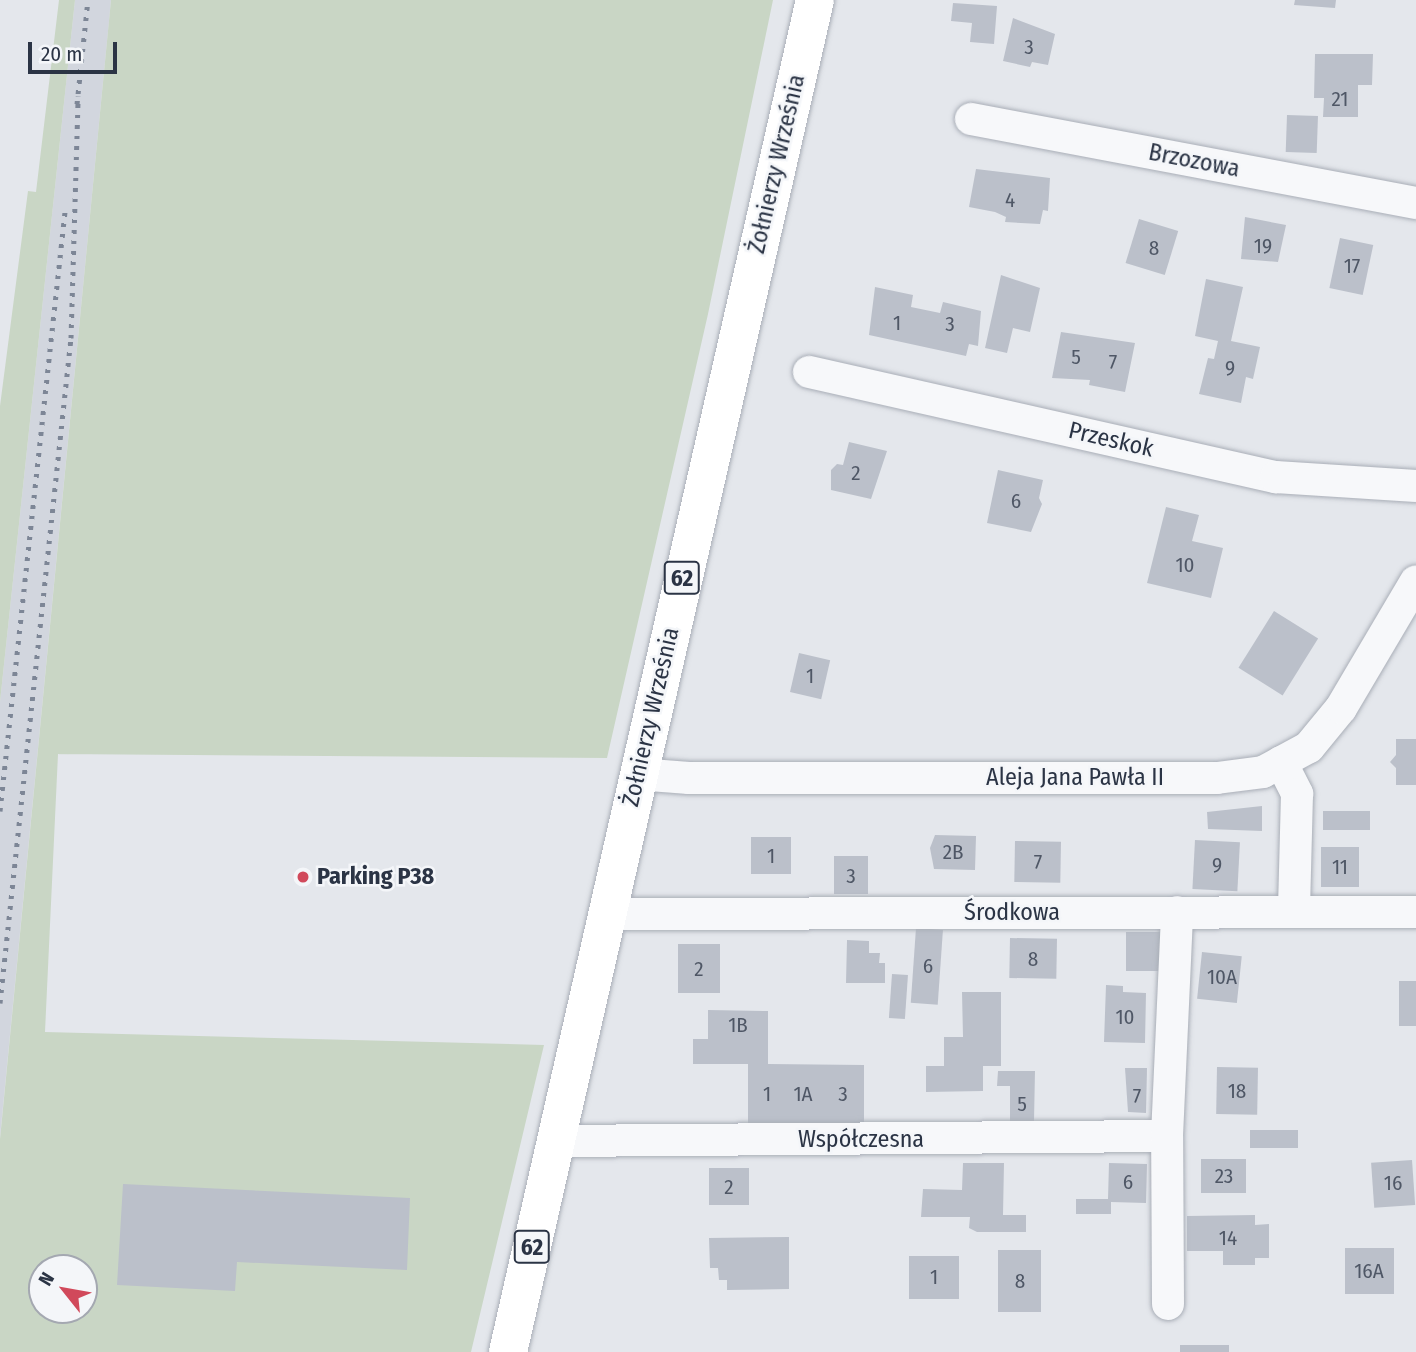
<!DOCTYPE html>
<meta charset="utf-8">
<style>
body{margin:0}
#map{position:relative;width:1416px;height:1352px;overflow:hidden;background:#e4e7ec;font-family:"Fira Sans Condensed",sans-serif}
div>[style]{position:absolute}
.built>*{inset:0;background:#d2d6de}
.green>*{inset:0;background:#c9d6c5}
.building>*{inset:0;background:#bbc0ca;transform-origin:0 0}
.roads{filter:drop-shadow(0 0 2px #a9aeb7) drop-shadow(0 0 2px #a9aeb7)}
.minor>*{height:32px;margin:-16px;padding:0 16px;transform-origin:16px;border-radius:16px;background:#f7f8fa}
.major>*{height:38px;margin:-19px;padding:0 19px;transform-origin:19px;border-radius:19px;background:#fff}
.rail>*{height:5px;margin-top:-2.5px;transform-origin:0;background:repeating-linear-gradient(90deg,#7d8696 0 3.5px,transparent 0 10.5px)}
.dots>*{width:19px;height:19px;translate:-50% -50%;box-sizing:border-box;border:4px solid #f4f6f9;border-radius:50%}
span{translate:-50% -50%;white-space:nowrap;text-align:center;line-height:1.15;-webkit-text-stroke:5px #f4f6f9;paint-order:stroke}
.number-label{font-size:21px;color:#4f5766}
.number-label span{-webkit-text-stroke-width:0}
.shield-label span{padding:2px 5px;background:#f4f6f9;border:2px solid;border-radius:5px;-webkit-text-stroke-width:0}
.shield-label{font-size:23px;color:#2b3445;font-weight:700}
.street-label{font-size:24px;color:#2b3445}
.poi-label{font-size:24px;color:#2b3445;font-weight:700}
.left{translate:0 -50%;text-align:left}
.north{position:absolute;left:28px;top:1254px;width:70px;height:70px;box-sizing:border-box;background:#f4f6f9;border:2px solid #a4a8b1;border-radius:50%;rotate:301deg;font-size:19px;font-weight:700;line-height:28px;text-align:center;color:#2b3445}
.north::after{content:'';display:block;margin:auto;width:24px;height:32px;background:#d1495b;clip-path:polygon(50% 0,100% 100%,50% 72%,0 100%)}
.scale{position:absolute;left:28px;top:42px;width:89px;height:32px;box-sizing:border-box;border:4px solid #2b3445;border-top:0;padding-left:9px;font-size:21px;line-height:24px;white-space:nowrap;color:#2b3445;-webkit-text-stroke:5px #f4f6f9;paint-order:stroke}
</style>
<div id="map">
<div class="built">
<i style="clip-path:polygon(75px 0,111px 0,0 1137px,0 702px)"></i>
</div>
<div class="green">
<i style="clip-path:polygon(59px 0,75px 0,0 702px,0 406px,28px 191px,36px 192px)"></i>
<i style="clip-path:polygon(evenodd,111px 0,773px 0,708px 314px,607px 758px,58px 754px,45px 1032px,544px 1045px,471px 1352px,0 1352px,0 1139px,111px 0,42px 1268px,84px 1268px,84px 1310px,42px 1310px,42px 1268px)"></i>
</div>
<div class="building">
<i style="clip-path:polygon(1295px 0,1336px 0,1335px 8px,1294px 5px)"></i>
<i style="clip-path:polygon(953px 3px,997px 6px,994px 44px,970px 42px,972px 23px,951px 21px)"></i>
<i style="clip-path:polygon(1013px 18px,1055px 34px,1048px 65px,1032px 62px,1030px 67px,1003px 61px)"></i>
<i style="clip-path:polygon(1315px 54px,1373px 54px,1372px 85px,1358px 85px,1358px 117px,1323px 117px,1324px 98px,1314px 98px)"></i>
<i style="left:1287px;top:115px;width:31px;height:37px;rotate:2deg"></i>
<i style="clip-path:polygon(976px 169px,1050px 178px,1048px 211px,1043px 210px,1040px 224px,1005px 222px,1006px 217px,995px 212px,969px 207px)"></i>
<i style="clip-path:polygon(1245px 217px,1286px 225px,1278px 262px,1241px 259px)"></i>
<i style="left:1139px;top:219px;width:41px;height:46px;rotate:17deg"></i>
<i style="left:1340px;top:238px;width:34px;height:51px;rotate:12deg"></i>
<i style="clip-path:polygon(1001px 275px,1040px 288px,1030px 332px,1013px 328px,1007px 353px,985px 348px)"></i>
<i style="clip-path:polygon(1206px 279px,1243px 287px,1231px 341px,1260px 347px,1253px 379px,1246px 377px,1241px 403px,1199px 394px,1208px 358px,1214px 359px,1218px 341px,1195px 336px)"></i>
<i style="clip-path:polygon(875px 287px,913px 295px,911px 307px,940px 313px,943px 302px,981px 311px,978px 346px,969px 344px,966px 356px,869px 335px)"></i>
<i style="clip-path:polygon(1061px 332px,1135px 343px,1125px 392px,1089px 385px,1090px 380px,1052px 378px)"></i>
<i style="clip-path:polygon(849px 442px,887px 451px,871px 499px,831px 490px,831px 470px,837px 464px,843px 465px)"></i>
<i style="clip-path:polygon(998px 470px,1043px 480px,1039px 498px,1042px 504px,1031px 532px,987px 523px)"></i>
<i style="clip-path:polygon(1166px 507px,1199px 515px,1192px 541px,1223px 548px,1211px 598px,1147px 583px)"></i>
<i style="left:1274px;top:611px;width:52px;height:67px;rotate:32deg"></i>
<i style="left:799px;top:653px;width:32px;height:40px;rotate:13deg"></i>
<i style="clip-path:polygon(1396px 739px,1416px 739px,1416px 785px,1396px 785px,1396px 768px,1390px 762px,1396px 755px)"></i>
<i style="clip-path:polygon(1262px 806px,1262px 831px,1208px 829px,1207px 812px)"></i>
<i style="left:1370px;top:811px;width:19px;height:47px;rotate:90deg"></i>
<i style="clip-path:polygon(935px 835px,976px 836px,975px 870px,934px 869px,930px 848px)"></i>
<i style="left:751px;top:837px;width:40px;height:37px"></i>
<i style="left:1195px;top:840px;width:45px;height:49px;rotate:3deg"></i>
<i style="left:1015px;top:841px;width:46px;height:41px;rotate:1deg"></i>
<i style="left:1321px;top:847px;width:38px;height:40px"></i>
<i style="left:868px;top:856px;width:38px;height:34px;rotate:90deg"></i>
<i style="left:916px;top:928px;width:27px;height:75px;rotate:4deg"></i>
<i style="left:1126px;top:932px;width:34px;height:39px"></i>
<i style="left:1010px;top:938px;width:47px;height:40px;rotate:1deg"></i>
<i style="clip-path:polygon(847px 940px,869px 941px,869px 953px,880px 953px,879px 963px,885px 963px,885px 983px,846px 983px)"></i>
<i style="left:678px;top:944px;width:42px;height:49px"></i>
<i style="left:1202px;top:952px;width:40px;height:47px;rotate:6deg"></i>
<i style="left:892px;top:974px;width:16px;height:44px;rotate:4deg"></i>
<i style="left:1399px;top:981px;width:17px;height:45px"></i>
<i style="clip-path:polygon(1106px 985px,1123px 986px,1123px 992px,1146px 993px,1145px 1043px,1104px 1042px)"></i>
<i style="clip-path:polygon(962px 992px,1001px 992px,1001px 1066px,983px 1066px,983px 1091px,926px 1092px,926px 1066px,944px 1066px,944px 1037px,963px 1037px)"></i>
<i style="clip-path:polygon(708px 1010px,768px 1011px,768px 1064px,864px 1065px,864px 1124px,748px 1124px,748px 1064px,693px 1064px,693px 1039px,708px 1039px)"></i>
<i style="left:1217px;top:1067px;width:41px;height:47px;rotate:1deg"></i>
<i style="clip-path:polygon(1125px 1068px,1147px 1068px,1146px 1113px,1128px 1112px)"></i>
<i style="clip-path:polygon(998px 1071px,1035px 1071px,1034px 1121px,1010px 1121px,1010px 1086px,997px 1086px)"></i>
<i style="left:1250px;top:1130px;width:48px;height:18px"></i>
<i style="left:1201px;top:1159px;width:45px;height:34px"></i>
<i style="left:1412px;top:1160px;width:45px;height:41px;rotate:86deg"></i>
<i style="clip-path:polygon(963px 1163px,1004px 1163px,1003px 1215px,1026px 1215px,1026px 1232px,977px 1232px,969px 1228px,970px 1217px,921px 1217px,923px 1189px,962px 1190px)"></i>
<i style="clip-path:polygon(1109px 1163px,1147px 1164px,1146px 1203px,1111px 1202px,1111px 1214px,1076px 1214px,1076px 1199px,1108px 1199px)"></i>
<i style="left:709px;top:1168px;width:40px;height:37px"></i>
<i style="clip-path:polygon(123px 1184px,410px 1198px,407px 1270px,237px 1262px,235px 1291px,117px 1285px)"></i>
<i style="clip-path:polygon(1255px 1215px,1255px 1225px,1269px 1224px,1269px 1258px,1255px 1258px,1255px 1265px,1223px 1265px,1223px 1251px,1187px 1251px,1187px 1216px)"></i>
<i style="clip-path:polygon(789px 1237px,789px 1289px,727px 1290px,727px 1280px,719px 1280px,718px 1268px,710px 1268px,709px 1238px)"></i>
<i style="left:1345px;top:1248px;width:49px;height:46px"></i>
<i style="left:998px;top:1250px;width:43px;height:62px"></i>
<i style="left:909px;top:1256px;width:50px;height:43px"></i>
<i style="left:1180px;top:1345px;width:49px;height:7px"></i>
</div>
<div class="roads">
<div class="minor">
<i style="left:971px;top:119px;width:453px;rotate:10.7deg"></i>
<i style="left:809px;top:372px;width:479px;rotate:12.7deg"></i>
<i style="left:1276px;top:477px;width:140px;rotate:3.7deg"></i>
<i style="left:1281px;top:762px;width:36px;rotate:63deg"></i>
<i style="left:1297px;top:794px;width:118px;rotate:91.5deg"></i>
<i style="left:637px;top:774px;width:52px;rotate:4.4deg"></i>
<i style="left:689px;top:778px;width:528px"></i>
<i style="left:1217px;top:778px;width:46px;rotate:-7.4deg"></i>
<i style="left:1263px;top:772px;width:52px;rotate:-28.5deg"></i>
<i style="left:1309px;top:747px;width:50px;rotate:-50.6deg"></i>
<i style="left:1341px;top:708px;width:147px;rotate:-59.4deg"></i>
<i style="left:608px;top:914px;width:808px;rotate:-0.14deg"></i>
<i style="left:556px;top:1141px;width:611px;rotate:-0.47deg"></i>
<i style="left:1168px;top:1304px;width:168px;rotate:-90.3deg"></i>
<i style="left:1167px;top:1136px;width:224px;rotate:-87.4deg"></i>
</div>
<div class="major">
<i style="left:508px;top:1352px;width:1386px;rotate:-77.21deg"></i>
</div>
</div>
<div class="rail">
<i style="left:77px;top:104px;width:105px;rotate:-84deg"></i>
<i style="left:0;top:811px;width:603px;rotate:-83.81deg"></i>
<i style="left:0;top:1003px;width:669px;rotate:-83.91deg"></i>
<i style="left:71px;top:338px;width:242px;rotate:-88.3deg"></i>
</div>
<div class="dots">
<i style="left:303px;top:877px;background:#d1495b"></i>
</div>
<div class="number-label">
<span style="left:1029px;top:47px">3</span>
<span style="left:1340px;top:99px">21</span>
<span style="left:1010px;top:200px">4</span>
<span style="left:1263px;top:246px">19</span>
<span style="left:1154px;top:248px">8</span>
<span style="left:1352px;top:266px">17</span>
<span style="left:897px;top:323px">1</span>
<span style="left:950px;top:324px">3</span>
<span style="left:1076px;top:357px">5</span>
<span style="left:1113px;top:362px">7</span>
<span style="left:1230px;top:368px">9</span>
<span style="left:856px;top:473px">2</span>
<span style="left:1016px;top:501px">6</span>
<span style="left:1185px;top:565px">10</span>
<span style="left:810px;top:676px">1</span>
<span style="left:953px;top:852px">2B</span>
<span style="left:771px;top:856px">1</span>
<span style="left:1038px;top:862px">7</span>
<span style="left:1217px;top:865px">9</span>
<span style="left:1340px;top:867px">11</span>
<span style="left:851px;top:876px">3</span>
<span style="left:1033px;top:959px">8</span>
<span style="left:928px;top:966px">6</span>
<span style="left:699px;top:969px">2</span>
<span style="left:1222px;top:977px">10A</span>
<span style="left:1125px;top:1017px">10</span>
<span style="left:738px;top:1025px">1B</span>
<span style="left:1237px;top:1091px">18</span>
<span style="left:767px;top:1094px">1</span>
<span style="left:803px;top:1094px">1A</span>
<span style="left:843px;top:1094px">3</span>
<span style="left:1137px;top:1096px">7</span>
<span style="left:1022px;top:1104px">5</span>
<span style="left:1224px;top:1176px">23</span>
<span style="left:1128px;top:1182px">6</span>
<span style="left:1393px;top:1183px">16</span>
<span style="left:729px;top:1187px">2</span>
<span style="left:1228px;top:1238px">14</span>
<span style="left:1369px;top:1271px">16A</span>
<span style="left:934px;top:1277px">1</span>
<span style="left:1020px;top:1281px">8</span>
</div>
<div class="shield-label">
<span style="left:682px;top:578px">62</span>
<span style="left:532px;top:1247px">62</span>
</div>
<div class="street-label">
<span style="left:1194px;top:161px;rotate:11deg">Brzozowa</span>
<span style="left:777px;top:164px;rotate:-77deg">Żołnierzy Września</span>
<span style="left:1111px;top:440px;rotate:13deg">Przeskok</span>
<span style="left:651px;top:717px;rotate:-77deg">Żołnierzy Września</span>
<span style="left:1075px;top:778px">Aleja Jana Pawła II</span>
<span style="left:1012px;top:913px">Środkowa</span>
<span style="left:861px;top:1140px">Współczesna</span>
</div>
<div class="poi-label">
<span class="left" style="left:317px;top:877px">Parking P38</span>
</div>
<div class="north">N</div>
<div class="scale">20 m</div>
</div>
